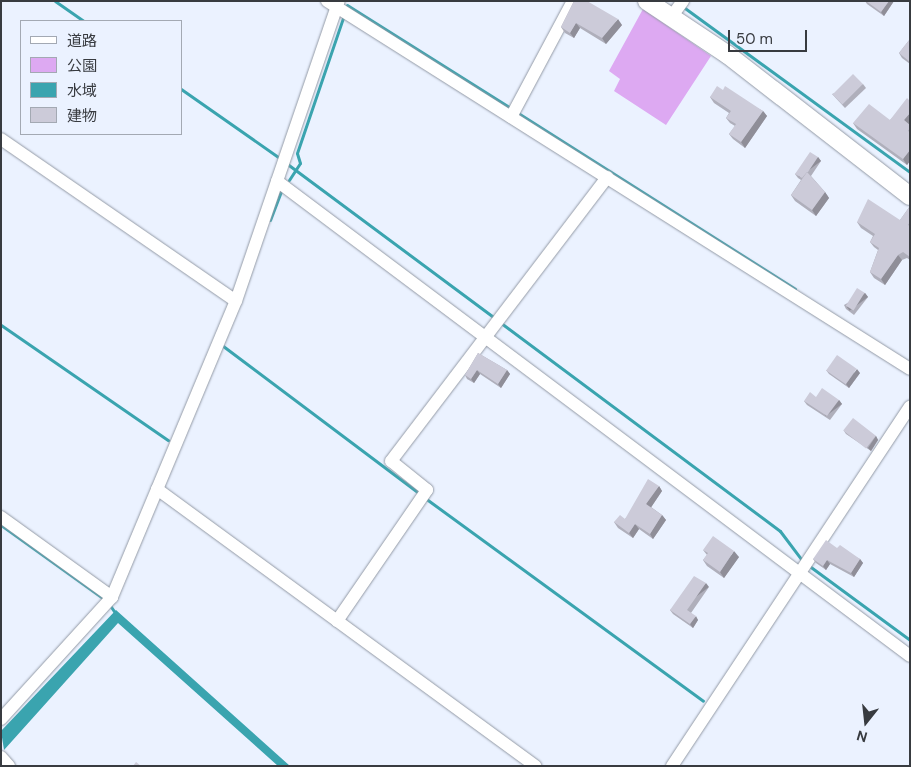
<!DOCTYPE html>
<meta charset="utf-8">
<style>
body{margin:0}
#map{position:relative;width:911px;height:767px;overflow:hidden;background:#ebf2ff;font-family:"DM Sans","Noto Sans JP",sans-serif}
div>[style]{position:absolute}
.green>*{inset:0;background:#dda9f2}
.water>*{inset:0;background:#3aa4af}
.stream>*{height:3px;margin:-1.5px;padding:0 1.5px;transform-origin:1.5px;border-radius:1.5px;background:#3aa4af}
.roads{filter:drop-shadow(0 0 1px #939aa6) drop-shadow(0 0 1px #939aa6)}
.street>*{height:12px;margin:-6px;padding:0 6px;transform-origin:6px;border-radius:6px;background:#fff}
.secondary>*{height:18px;margin:-9px;padding:0 9px;transform-origin:9px;border-radius:9px;background:#fff}
.wall>*{inset:0;background:#afafbb}
.shaded-wall>*{inset:0;background:#8f8e98;transform-origin:0 0}
.building>*{inset:0;background:#cccbd9;transform-origin:0 0}
span{translate:-50% -50%;white-space:nowrap;text-align:center;line-height:1.15;-webkit-text-stroke:5px #ebf2ff;paint-order:stroke}
.frame{position:absolute;inset:0;border:2px solid #383b40;pointer-events:none}
.legend{position:absolute;left:20px;top:20px;width:162px;height:115px;box-sizing:border-box;background:#ebf2ff;border:1px solid #a3a9b3;margin:0;padding:6px 9px;list-style:none;font-size:15px;color:#383b40}
.legend li{display:flex;align-items:center;gap:10px;height:25px}
.legend b{width:25px;border:1px solid #a3a9b3}
.north{position:absolute;left:841px;top:697px;width:50px;height:50px;-webkit-text-stroke:4px #ebf2ff;paint-order:stroke;rotate:196deg;font-size:14px;font-weight:700;line-height:20px;text-align:center;color:#383b40}
.north::after{content:'';display:block;margin:auto;width:18px;height:22px;background:#383b40;clip-path:polygon(50% 0,100% 100%,50% 72%,0 100%)}
.scale{position:absolute;left:728px;top:30px;width:79px;height:22px;box-sizing:border-box;border:2px solid #383b40;border-top:0;padding-left:6px;font-size:15px;line-height:18px;white-space:nowrap;color:#383b40;-webkit-text-stroke:4px #ebf2ff;paint-order:stroke}
</style>
<div id="map">
<div class="green">
<i style="clip-path:polygon(643px 9px,711px 56px,666px 125px,614px 91px,620px 79px,609px 71px)"></i>
</div>
<div class="water">
<i style="clip-path:polygon(116px 610px,290px 766px,278px 766px,118px 623px,4px 750px,1px 731px)"></i>
</div>
<div class="stream">
<i style="left:55px;top:1px;width:35px;rotate:35deg"></i>
<i style="left:347px;top:5px;width:191px;rotate:32.2deg"></i>
<i style="left:682px;top:6px;width:282px;rotate:36.1deg"></i>
<i style="left:181px;top:89px;width:122px;rotate:35deg"></i>
<i style="left:518px;top:113px;width:328px;rotate:32.4deg"></i>
<i style="left:286px;top:163px;width:262px;rotate:36.6deg"></i>
<i style="left:289px;top:180px;width:20px;rotate:-57deg"></i>
<i style="left:300px;top:163px;width:10px;rotate:-107deg"></i>
<i style="left:297px;top:153px;width:143px;rotate:-71.2deg"></i>
<i style="left:270px;top:220px;width:30px;rotate:-69deg"></i>
<i style="left:501px;top:323px;width:348px;rotate:36.7deg"></i>
<i style="left:780px;top:531px;width:38px;rotate:53deg"></i>
<i style="left:1px;top:325px;width:203px;rotate:34.6deg"></i>
<i style="left:223px;top:346px;width:246px;rotate:36.9deg"></i>
<i style="left:425px;top:498px;width:344px;rotate:36.1deg"></i>
<i style="left:1px;top:525px;width:127px;rotate:35.7deg"></i>
<i style="left:808px;top:565px;width:127px;rotate:36.3deg"></i>
<i style="left:109px;top:604px;width:12px;rotate:55deg"></i>
</div>
<div class="roads">
<div class="street">
<i style="left:327px;top:1px;width:689px;rotate:32.26deg"></i>
<i style="left:672px;top:16px;width:19px;rotate:-54deg"></i>
<i style="left:511px;top:117px;width:132px;rotate:-61.9deg"></i>
<i style="left:1px;top:139px;width:285px;rotate:34.6deg"></i>
<i style="left:277px;top:181px;width:791px;rotate:36.88deg"></i>
<i style="left:157px;top:489px;width:469px;rotate:36.2deg"></i>
<i style="left:1px;top:517px;width:137px;rotate:35.8deg"></i>
<i style="left:337px;top:621px;width:159px;rotate:-55.5deg"></i>
<i style="left:427px;top:490px;width:46px;rotate:-141.1deg"></i>
<i style="left:391px;top:461px;width:357px;rotate:-52.7deg"></i>
<i style="left:1px;top:719px;width:165px;rotate:-47.7deg"></i>
<i style="left:112px;top:597px;width:321px;rotate:-67.3deg"></i>
<i style="left:236px;top:301px;width:317px;rotate:-71.1deg"></i>
<i style="left:1px;top:757px;width:12px;rotate:48deg"></i>
<i style="left:672px;top:766px;width:431px;rotate:-56.5deg"></i>
</div>
<div class="secondary">
<i style="left:647px;top:1px;width:97px;rotate:33.7deg"></i>
<i style="left:728px;top:55px;width:230px;rotate:37.8deg"></i>
</div>
</div>
<div class="wall">
<i style="clip-path:polygon(574px 1px,622px 25px,606px 44px,580px 28px,574px 38px,565px 33px,561px 27px)"></i>
<i style="clip-path:polygon(865px 1px,894px 1px,884px 16px,867px 4px)"></i>
<i style="clip-path:polygon(910px 39px,910px 64px,902px 58px,899px 53px)"></i>
<i style="clip-path:polygon(863px 84px,866px 88px,845px 108px,832px 94px)"></i>
<i style="clip-path:polygon(723px 90px,763px 111px,767px 116px,745px 148px,733px 139px,729px 134px,735px 126px,730px 123px,726px 118px,729px 113px,714px 103px,710px 97px)"></i>
<i style="clip-path:polygon(910px 101px,910px 123px,909px 124px,910px 125px,910px 161px,907px 165px,857px 129px,853px 123px,890px 120px)"></i>
<i style="clip-path:polygon(818px 157px,821px 161px,811px 176px,825px 192px,829px 198px,816px 216px,795px 201px,791px 195px,801px 180px,798px 178px,795px 174px)"></i>
<i style="clip-path:polygon(910px 206px,910px 260px,907px 258px,902px 260px,885px 285px,874px 278px,870px 272px,878px 250px,874px 247px,870px 242px,873px 236px,861px 228px,857px 222px,900px 220px)"></i>
<i style="clip-path:polygon(865px 293px,868px 297px,854px 315px,846px 309px,844px 305px)"></i>
<i style="clip-path:polygon(478px 353px,507px 370px,510px 374px,501px 388px,480px 374px,474px 383px,467px 379px,465px 375px)"></i>
<i style="clip-path:polygon(826px 370px,860px 373px,849px 388px,829px 374px)"></i>
<i style="clip-path:polygon(839px 400px,842px 404px,830px 420px,807px 405px,804px 401px)"></i>
<i style="clip-path:polygon(844px 431px,876px 436px,878px 440px,871px 451px,846px 434px)"></i>
<i style="clip-path:polygon(659px 486px,662px 491px,651px 507px,662px 515px,666px 520px,653px 539px,639px 529px,633px 538px,618px 528px,614px 522px,625px 519px)"></i>
<i style="clip-path:polygon(837px 548px,860px 559px,863px 563px,854px 577px,830px 564px,826px 570px,816px 563px,813px 559px)"></i>
<i style="clip-path:polygon(703px 550px,739px 557px,724px 578px,707px 566px,703px 560px,707px 555px)"></i>
<i style="clip-path:polygon(709px 587px,691px 613px,698px 620px,693px 628px,673px 614px,670px 610px)"></i>
</div>
<div class="shaded-wall">
<i style="clip-path:polygon(889px 1px,894px 1px,884px 16px,881px 12px)"></i>
<i style="clip-path:polygon(618px 19px,622px 25px,606px 44px,602px 38px)"></i>
<i style="clip-path:polygon(576px 23px,580px 28px,574px 38px,570px 33px)"></i>
<i style="clip-path:polygon(763px 111px,767px 116px,745px 148px,741px 142px)"></i>
<i style="clip-path:polygon(910px 113px,910px 123px,908px 126px,904px 120px)"></i>
<i style="clip-path:polygon(910px 150px,910px 161px,907px 165px,903px 159px)"></i>
<i style="left:818px;top:157px;width:5px;height:27px;rotate:53deg"></i>
<i style="clip-path:polygon(825px 192px,829px 198px,816px 216px,812px 210px)"></i>
<i style="clip-path:polygon(898px 255px,902px 260px,885px 285px,881px 279px)"></i>
<i style="left:865px;top:293px;width:5px;height:23px;rotate:53deg"></i>
<i style="clip-path:polygon(857px 369px,860px 373px,849px 388px,846px 384px)"></i>
<i style="clip-path:polygon(477px 370px,480px 374px,474px 383px,471px 379px)"></i>
<i style="clip-path:polygon(507px 370px,510px 374px,501px 388px,498px 384px)"></i>
<i style="left:839px;top:400px;width:5px;height:20px;rotate:53deg"></i>
<i style="clip-path:polygon(876px 436px,878px 440px,871px 451px,868px 448px)"></i>
<i style="clip-path:polygon(659px 486px,662px 491px,650px 509px,646px 504px)"></i>
<i style="clip-path:polygon(662px 515px,666px 520px,653px 539px,650px 534px)"></i>
<i style="clip-path:polygon(635px 524px,639px 529px,633px 538px,629px 533px)"></i>
<i style="clip-path:polygon(734px 551px,739px 557px,724px 578px,720px 572px)"></i>
<i style="clip-path:polygon(860px 559px,863px 563px,854px 577px,851px 573px)"></i>
<i style="clip-path:polygon(827px 560px,830px 564px,826px 570px,823px 566px)"></i>
<i style="left:706px;top:583px;width:5px;height:33px;rotate:53deg"></i>
<i style="clip-path:polygon(696px 616px,698px 620px,693px 628px,690px 624px)"></i>
</div>
<div class="building">
<i style="clip-path:polygon(574px 1px,587px 1px,618px 19px,602px 38px,576px 23px,570px 33px,561px 27px)"></i>
<i style="clip-path:polygon(866px 1px,889px 1px,881px 12px)"></i>
<i style="clip-path:polygon(910px 39px,910px 62px,899px 53px)"></i>
<i style="left:853px;top:74px;width:14px;height:29px;rotate:45deg"></i>
<i style="clip-path:polygon(717px 86px,723px 90px,725px 86px,763px 111px,741px 142px,729px 134px,736px 124px,726px 118px,731px 111px,710px 97px)"></i>
<i style="clip-path:polygon(907px 98px,910px 101px,910px 113px,904px 120px,910px 125px,910px 128px,908px 131px,910px 132px,910px 150px,903px 159px,853px 123px,869px 104px,890px 120px)"></i>
<i style="clip-path:polygon(810px 152px,818px 157px,808px 172px,807px 172px,802px 178px,795px 174px)"></i>
<i style="clip-path:polygon(807px 172px,825px 192px,812px 210px,791px 195px)"></i>
<i style="clip-path:polygon(868px 199px,900px 220px,910px 206px,910px 222px,908px 225px,910px 226px,910px 257px,903px 252px,898px 255px,881px 279px,870px 272px,879px 248px,870px 242px,875px 234px,857px 222px)"></i>
<i style="left:857px;top:288px;width:9px;height:21px;rotate:32deg"></i>
<i style="clip-path:polygon(478px 353px,507px 370px,498px 384px,477px 370px,471px 379px,465px 375px)"></i>
<i style="left:837px;top:355px;width:24px;height:19px;rotate:35deg"></i>
<i style="clip-path:polygon(822px 388px,839px 400px,827px 416px,804px 401px,810px 392px,816px 397px)"></i>
<i style="left:853px;top:418px;width:29px;height:16px;rotate:38deg"></i>
<i style="clip-path:polygon(648px 479px,659px 486px,646px 504px,662px 515px,650px 534px,635px 524px,629px 533px,614px 522px,620px 515px,625px 519px)"></i>
<i style="clip-path:polygon(713px 536px,734px 551px,720px 572px,703px 560px,708px 553px,703px 550px)"></i>
<i style="clip-path:polygon(826px 540px,837px 548px,840px 545px,860px 559px,851px 573px,827px 560px,823px 566px,813px 559px)"></i>
<i style="clip-path:polygon(694px 576px,706px 583px,687px 610px,696px 616px,690px 624px,670px 610px)"></i>
<i style="clip-path:polygon(136px 762px,141px 766px,133px 766px)"></i>
</div>
<div class="frame"></div>
<ul class="legend">
<li><b style="height:6px;background:#fff"></b>道路</li>
<li><b style="height:14px;background:#dda9f2"></b>公園</li>
<li><b style="height:14px;background:#3aa4af"></b>水域</li>
<li><b style="height:14px;background:#cccbd9"></b>建物</li>
</ul>
<div class="north">N</div>
<div class="scale">50 m</div>
</div>
